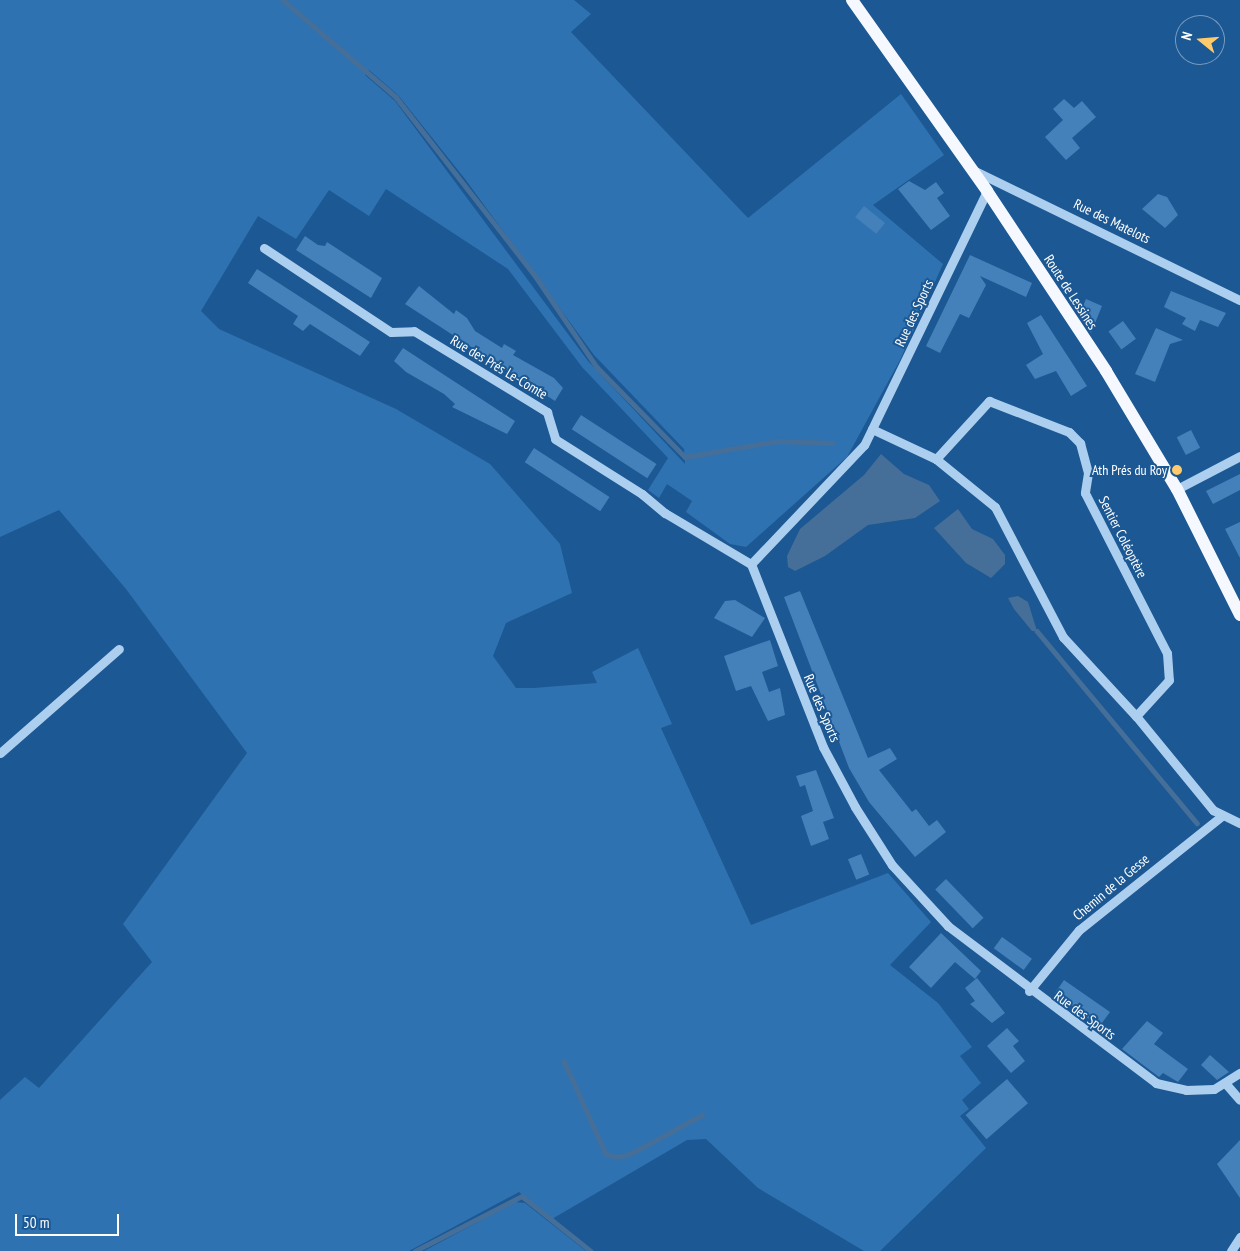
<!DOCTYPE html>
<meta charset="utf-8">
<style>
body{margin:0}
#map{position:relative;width:1240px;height:1251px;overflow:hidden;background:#1c5893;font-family:"PT Sans Narrow",sans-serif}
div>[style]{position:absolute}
.green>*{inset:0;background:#2f72b1}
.water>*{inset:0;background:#456f99}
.stream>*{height:4.5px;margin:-2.25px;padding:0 2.25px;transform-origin:2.25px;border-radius:2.25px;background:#456f99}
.building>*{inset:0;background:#4481ba;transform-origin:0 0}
.minor>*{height:9px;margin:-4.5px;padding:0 4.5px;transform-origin:4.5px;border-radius:4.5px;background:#adcfef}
.major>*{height:12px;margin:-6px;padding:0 6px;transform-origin:6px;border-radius:6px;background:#f5f9ff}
.dots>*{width:14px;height:14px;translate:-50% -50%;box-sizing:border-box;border:2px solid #1c5893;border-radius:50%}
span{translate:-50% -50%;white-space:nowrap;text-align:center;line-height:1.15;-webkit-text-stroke:4px #1c5893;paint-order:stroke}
.street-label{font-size:14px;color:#fff}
.poi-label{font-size:14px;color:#fff}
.right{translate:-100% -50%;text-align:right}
.north{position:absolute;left:1175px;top:15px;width:50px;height:50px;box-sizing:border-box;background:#1c5893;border:1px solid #779bbe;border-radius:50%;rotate:287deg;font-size:14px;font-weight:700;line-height:20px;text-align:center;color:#fff}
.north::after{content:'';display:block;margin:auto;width:18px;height:22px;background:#ffca6b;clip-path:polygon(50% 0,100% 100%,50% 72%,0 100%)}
.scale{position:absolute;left:15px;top:1214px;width:104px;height:22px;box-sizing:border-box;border:2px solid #fff;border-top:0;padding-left:6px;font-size:15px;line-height:18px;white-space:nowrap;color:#fff;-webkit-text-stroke:4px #1c5893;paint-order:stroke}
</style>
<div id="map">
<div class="green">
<i style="clip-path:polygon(evenodd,0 0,574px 0,591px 14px,571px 32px,748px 218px,901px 94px,944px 155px,873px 205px,943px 264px,900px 360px,847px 457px,746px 547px,730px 544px,686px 512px,692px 501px,667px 484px,659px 498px,648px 490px,668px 458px,582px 367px,508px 269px,386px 189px,369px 216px,329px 190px,296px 239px,258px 216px,201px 311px,219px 329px,396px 409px,490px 464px,560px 544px,572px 593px,506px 623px,493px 656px,516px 688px,534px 688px,597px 683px,592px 672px,638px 648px,672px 724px,661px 728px,751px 925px,888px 873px,931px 922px,890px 965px,938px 1003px,972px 1047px,960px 1056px,981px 1083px,962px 1100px,969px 1109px,960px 1116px,986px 1148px,880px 1251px,864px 1251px,758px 1188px,706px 1139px,687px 1140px,552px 1219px,519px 1192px,409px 1251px,0 1251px,0 1100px,25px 1077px,39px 1088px,152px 962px,123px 924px,247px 753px,126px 589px,59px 510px,0 537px,0 0,369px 70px,398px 95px,465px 179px,594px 355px,684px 449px,685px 464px,588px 361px,395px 101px,365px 75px,369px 70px)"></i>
<i style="clip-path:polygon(515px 1202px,525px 1203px,586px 1251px,424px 1251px)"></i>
</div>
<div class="water">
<i style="clip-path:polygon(881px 454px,904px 474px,929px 485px,940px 501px,915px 518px,868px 525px,825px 556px,795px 571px,788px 567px,787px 556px,800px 529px,864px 475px)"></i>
<i style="clip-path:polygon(958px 509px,972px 529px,993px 539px,1005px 555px,1005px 564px,991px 578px,966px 563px,934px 528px)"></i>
<i style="clip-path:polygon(1018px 596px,1028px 602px,1037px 631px,1032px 631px,1014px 609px,1008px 598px)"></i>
</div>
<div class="stream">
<i style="left:283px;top:0;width:149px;rotate:40.6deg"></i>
<i style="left:396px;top:97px;width:228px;rotate:52.1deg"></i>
<i style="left:536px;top:277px;width:109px;rotate:55.9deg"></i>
<i style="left:597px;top:367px;width:126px;rotate:45.6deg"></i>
<i style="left:685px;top:457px;width:94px;rotate:-9.8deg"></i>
<i style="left:778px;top:441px;width:55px;rotate:2.1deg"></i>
<i style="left:1037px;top:631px;width:250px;rotate:50.2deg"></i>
<i style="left:564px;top:1061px;width:102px;rotate:65.7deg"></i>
<i style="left:606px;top:1154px;width:12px;rotate:14deg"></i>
<i style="left:618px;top:1157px;width:12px;rotate:-14deg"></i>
<i style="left:630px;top:1154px;width:82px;rotate:-28.4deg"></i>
<i style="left:415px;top:1251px;width:120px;rotate:-27.2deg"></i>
<i style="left:522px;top:1196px;width:88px;rotate:38.6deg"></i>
</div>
<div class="building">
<i style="clip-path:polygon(1064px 99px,1074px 108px,1082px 101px,1096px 117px,1072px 138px,1080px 148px,1066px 160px,1045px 137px,1063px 120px,1053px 109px)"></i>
<i style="clip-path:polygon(909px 181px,925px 190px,936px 182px,944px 193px,937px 198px,950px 216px,931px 230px,898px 189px)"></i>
<i style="clip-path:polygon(1158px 194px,1167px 197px,1178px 215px,1165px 228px,1142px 209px)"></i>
<i style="left:864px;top:206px;width:27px;height:14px;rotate:39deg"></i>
<i style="clip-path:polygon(305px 236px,318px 245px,325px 246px,327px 242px,382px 278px,371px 298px,296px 250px)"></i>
<i style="clip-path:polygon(970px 255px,1032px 283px,1026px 297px,980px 276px,986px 285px,969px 318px,960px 314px,940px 353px,926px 346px)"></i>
<i style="clip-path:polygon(257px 269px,370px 342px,360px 356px,310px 324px,303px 331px,293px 324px,298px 316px,248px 283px)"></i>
<i style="clip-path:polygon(419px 286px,454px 314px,456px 310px,467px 318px,475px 331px,502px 348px,504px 344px,516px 351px,513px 355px,554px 378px,563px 388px,555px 401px,405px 304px)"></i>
<i style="clip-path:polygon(1171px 291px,1226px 313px,1218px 327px,1200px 320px,1195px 331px,1182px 324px,1186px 318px,1164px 307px)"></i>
<i style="clip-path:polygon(1086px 299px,1102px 306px,1091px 333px,1084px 323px,1088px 314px,1081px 311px)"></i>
<i style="clip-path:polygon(1041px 315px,1087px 386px,1071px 396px,1056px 371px,1035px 379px,1026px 365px,1043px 354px,1027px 323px)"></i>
<i style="left:1123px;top:321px;width:22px;height:18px;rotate:54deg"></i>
<i style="clip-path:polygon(1156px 328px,1183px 340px,1170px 344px,1155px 382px,1135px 374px)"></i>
<i style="clip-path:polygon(403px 348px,515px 421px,507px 434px,452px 407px,455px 404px,444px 394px,406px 372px,394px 361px)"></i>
<i style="left:581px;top:415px;width:90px;height:17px;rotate:33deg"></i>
<i style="left:1191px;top:430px;width:20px;height:16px;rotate:63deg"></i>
<i style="left:534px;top:448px;width:90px;height:17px;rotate:33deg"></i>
<i style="clip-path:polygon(1240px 474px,1240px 490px,1213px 504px,1206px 491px)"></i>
<i style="clip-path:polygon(1240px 522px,1240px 558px,1225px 529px)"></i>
<i style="clip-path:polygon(800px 591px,868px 758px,890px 748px,897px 759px,879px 770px,912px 812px,916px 809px,929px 826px,937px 820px,946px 832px,915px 857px,869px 802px,849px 768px,784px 597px)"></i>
<i style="clip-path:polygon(735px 600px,765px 618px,752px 637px,714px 618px,725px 601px)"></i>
<i style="clip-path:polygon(770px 640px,778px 666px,762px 672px,769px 692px,780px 688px,785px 715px,768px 721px,751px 686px,736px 691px,724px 656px)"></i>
<i style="clip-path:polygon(816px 770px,834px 818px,823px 822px,829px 839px,811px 846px,801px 816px,813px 811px,805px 785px,800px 787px,796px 776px)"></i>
<i style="left:861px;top:854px;width:22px;height:14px;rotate:68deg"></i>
<i style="left:946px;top:879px;width:54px;height:15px;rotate:46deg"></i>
<i style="clip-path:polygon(941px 933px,981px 971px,975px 979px,955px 962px,931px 988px,909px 967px)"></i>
<i style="left:1002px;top:937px;width:37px;height:14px;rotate:36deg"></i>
<i style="clip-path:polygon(977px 978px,1005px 1013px,992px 1023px,970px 1004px,975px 1001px,965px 988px)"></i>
<i style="clip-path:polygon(1064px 980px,1110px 1012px,1099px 1027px,1055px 993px)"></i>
<i style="clip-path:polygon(1147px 1021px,1163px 1033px,1154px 1044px,1188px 1069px,1178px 1082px,1163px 1073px,1159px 1077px,1122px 1049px)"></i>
<i style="clip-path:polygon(1007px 1028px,1019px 1041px,1013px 1046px,1025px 1061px,1011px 1073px,987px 1046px)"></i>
<i style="clip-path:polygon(1210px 1055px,1229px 1072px,1217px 1080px,1201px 1065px)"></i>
<i style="left:1007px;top:1079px;width:32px;height:55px;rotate:49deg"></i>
<i style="clip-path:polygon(1240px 1140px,1240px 1198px,1217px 1164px)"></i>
</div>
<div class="minor">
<i style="left:973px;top:170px;width:297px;rotate:26deg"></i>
<i style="left:987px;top:191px;width:282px;rotate:115.8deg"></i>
<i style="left:864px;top:445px;width:164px;rotate:133.5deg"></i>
<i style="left:751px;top:564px;width:197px;rotate:68.5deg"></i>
<i style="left:823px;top:747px;width:68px;rotate:61.9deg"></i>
<i style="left:855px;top:807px;width:69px;rotate:57.5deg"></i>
<i style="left:892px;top:865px;width:83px;rotate:47.4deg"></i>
<i style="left:948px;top:926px;width:261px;rotate:37deg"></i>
<i style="left:1156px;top:1083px;width:31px;rotate:13deg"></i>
<i style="left:1186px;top:1090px;width:28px;rotate:-2deg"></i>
<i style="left:1214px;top:1089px;width:31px;rotate:-32deg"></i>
<i style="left:264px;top:248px;width:152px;rotate:33.5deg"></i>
<i style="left:391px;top:332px;width:23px;rotate:-2deg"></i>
<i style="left:414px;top:331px;width:156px;rotate:31.3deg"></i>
<i style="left:547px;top:412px;width:28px;rotate:73deg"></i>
<i style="left:555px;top:439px;width:103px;rotate:32.3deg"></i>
<i style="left:642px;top:494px;width:30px;rotate:40deg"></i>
<i style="left:665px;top:513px;width:100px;rotate:30.7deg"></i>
<i style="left:872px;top:429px;width:71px;rotate:25.1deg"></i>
<i style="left:936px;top:459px;width:76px;rotate:39.1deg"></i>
<i style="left:995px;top:507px;width:147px;rotate:62.4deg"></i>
<i style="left:1063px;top:637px;width:108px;rotate:47.3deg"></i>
<i style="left:1136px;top:716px;width:122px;rotate:50.7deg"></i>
<i style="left:1213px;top:810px;width:30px;rotate:26deg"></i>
<i style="left:936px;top:459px;width:79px;rotate:-47.6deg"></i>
<i style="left:989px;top:401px;width:86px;rotate:21.2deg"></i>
<i style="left:1069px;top:432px;width:16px;rotate:45deg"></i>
<i style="left:1080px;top:443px;width:31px;rotate:75deg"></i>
<i style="left:1088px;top:473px;width:20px;rotate:99deg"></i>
<i style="left:1085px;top:493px;width:180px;rotate:62.9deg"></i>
<i style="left:1167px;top:653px;width:27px;rotate:86deg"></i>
<i style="left:1169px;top:680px;width:49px;rotate:132.5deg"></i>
<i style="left:1177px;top:489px;width:71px;rotate:-27.6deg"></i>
<i style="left:0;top:753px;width:158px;rotate:-41.2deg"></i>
<i style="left:1029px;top:991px;width:79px;rotate:-50.7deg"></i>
<i style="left:1079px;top:930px;width:183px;rotate:-38.6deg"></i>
<i style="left:1226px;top:1084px;width:21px;rotate:49deg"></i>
<i style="left:1231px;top:1251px;width:17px;rotate:-57deg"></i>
</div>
<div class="major">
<i style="left:852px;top:0;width:234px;rotate:54.7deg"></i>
<i style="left:987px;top:191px;width:216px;rotate:56.5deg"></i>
<i style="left:1106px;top:371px;width:138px;rotate:59deg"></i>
<i style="left:1177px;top:489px;width:141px;rotate:63.4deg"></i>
</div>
<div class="dots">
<i style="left:1177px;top:470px;background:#ffca6b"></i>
</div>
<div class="street-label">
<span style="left:1112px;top:221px;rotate:26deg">Rue des Matelots</span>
<span style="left:1071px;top:292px;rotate:57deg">Route de Lessines</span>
<span style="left:914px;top:313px;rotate:-65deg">Rue des Sports</span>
<span style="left:499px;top:367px;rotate:31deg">Rue des Prés Le-Comte</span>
<span style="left:1123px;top:537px;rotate:63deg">Sentier Coléoptère</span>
<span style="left:822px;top:708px;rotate:67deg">Rue des Sports</span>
<span style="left:1111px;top:887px;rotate:-40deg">Chemin de la Gesse</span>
<span style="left:1085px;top:1015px;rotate:36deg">Rue des Sports</span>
</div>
<div class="poi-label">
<span class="right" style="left:1167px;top:470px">Ath Prés du Roy</span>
</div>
<div class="north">N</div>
<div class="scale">50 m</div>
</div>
